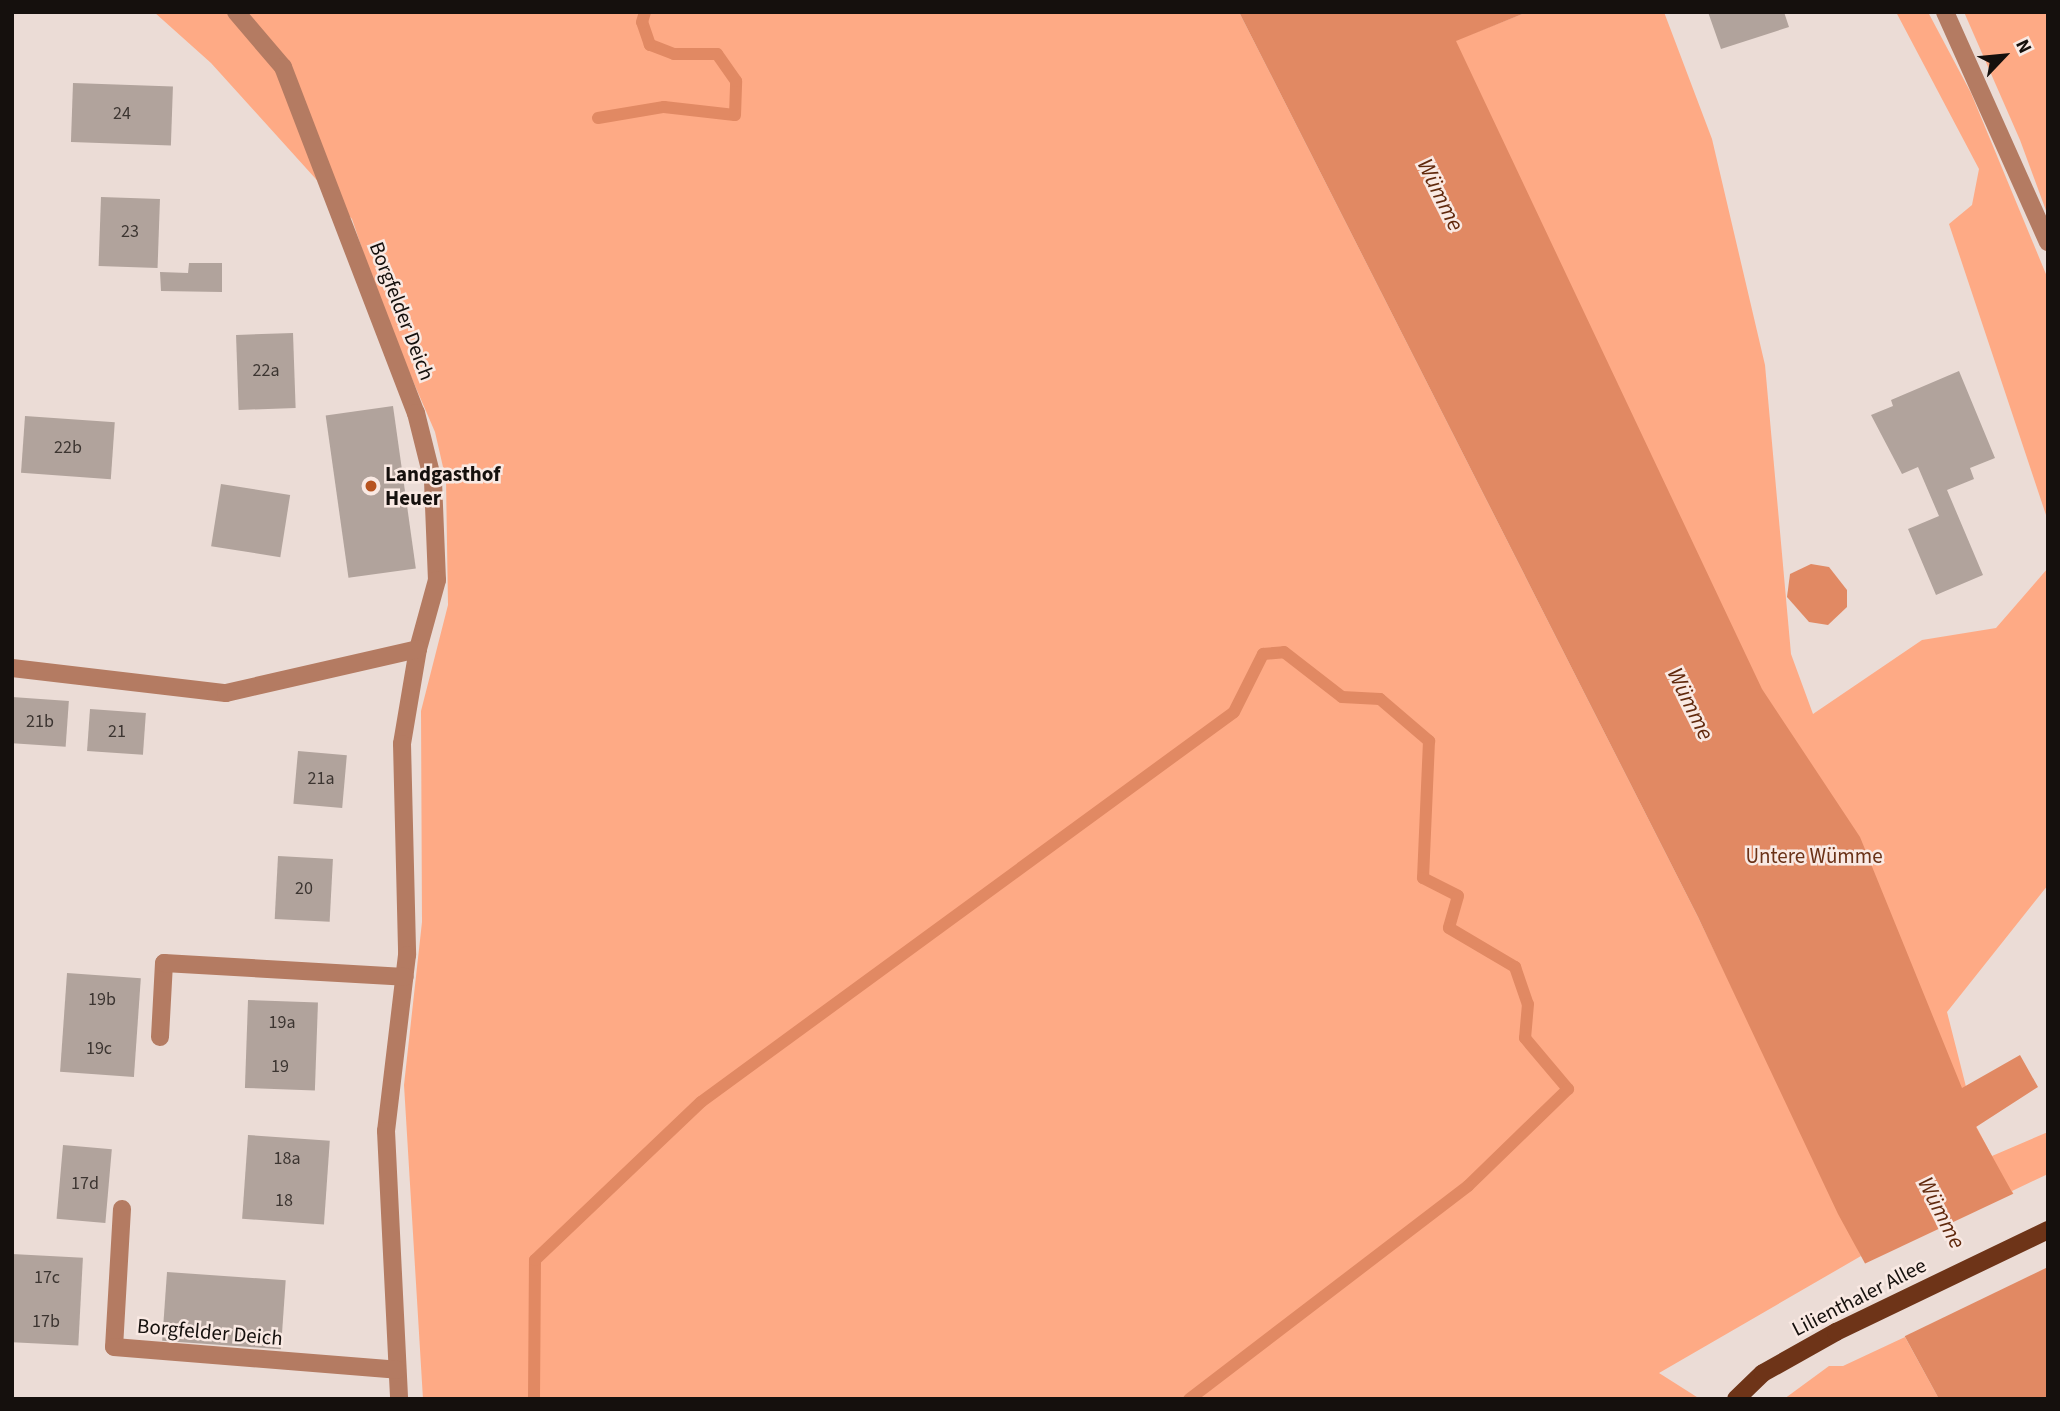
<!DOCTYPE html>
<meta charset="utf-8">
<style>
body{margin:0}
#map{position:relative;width:2060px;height:1411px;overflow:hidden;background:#ebdcd6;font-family:"Source Sans 3",sans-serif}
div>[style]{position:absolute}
.green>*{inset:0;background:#feaa85}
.water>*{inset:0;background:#e18963}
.pier>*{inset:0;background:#ebdcd6}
.stream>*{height:12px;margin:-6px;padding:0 6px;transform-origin:6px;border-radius:6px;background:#e18963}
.building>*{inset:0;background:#b1a39c;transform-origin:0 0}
.minor>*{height:18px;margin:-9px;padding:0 9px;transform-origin:9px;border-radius:9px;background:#b47b62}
.major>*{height:18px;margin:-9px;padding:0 9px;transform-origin:9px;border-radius:9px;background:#6e3418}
.dots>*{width:19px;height:19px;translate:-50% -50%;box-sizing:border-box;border:4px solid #f9e9e3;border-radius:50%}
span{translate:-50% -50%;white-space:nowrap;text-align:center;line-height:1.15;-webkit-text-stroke:5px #f9e9e3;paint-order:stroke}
.number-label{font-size:18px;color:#3c3531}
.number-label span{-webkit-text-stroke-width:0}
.street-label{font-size:21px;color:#15100d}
.poi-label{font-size:21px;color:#15100d;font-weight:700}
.left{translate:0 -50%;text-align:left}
.park-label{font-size:21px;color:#6b3217}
.water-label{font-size:23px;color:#61290d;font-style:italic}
.frame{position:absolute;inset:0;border:14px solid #15100d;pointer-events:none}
.north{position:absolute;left:1969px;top:21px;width:70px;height:70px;-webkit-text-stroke:5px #f9e9e3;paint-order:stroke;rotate:64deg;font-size:19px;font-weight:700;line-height:28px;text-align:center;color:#15100d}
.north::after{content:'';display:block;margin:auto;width:24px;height:32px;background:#15100d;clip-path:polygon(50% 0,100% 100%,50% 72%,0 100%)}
</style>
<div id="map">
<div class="green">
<i style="clip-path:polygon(154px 12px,1239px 12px,1698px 917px,1861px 1256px,1659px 1373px,1700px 1399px,423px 1399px,404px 1085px,422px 922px,421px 711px,448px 605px,446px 480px,435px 432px,384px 314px,352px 219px,211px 63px)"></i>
<i style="clip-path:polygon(1306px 12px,1464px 37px,1527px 12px,1664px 12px,1712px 139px,1765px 365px,1791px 654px,1813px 714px,1922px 640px,1996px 628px,2048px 568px,2048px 885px,1947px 1012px,1976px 1126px,1992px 1156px,2048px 1132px,2048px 1174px,2012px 1191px,2048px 1257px,2048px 1399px)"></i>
<i style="clip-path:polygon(1896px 12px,1928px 12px,1971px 93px,2048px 279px,2048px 521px,1949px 224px,1972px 205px,1979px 169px)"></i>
<i style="clip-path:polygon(1964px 12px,2048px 12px,2048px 216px,2020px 140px)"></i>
<i style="clip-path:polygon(1905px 1337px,1939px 1399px,1784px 1399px,1829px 1366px,1843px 1366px)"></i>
</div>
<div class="water">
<i style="clip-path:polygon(1239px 12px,1527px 12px,1456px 41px,1762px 689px,1860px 837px,1962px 1088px,2020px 1055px,2038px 1087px,1976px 1127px,2048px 1257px,2048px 1399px,1939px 1399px,1838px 1214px,1698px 917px)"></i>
<i style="clip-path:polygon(1811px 564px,1829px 567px,1847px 590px,1847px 607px,1828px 625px,1809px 622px,1787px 597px,1790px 574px)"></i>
</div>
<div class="pier">
<i style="clip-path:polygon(2017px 1192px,2048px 1250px,2048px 1267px,1901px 1338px,1862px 1265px)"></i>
</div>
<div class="stream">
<i style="left:598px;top:118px;width:67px;rotate:-9.5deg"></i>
<i style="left:664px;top:107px;width:71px;rotate:6.4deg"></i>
<i style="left:735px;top:115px;width:34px;rotate:-88deg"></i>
<i style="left:736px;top:81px;width:33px;rotate:-125deg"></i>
<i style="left:717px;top:54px;width:43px;rotate:180deg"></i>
<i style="left:674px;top:54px;width:26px;rotate:-159deg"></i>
<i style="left:650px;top:45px;width:24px;rotate:-109deg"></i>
<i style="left:642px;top:22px;width:10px;rotate:-73deg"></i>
<i style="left:534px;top:1399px;width:139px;rotate:-89.6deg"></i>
<i style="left:535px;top:1260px;width:229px;rotate:-43.6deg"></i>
<i style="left:701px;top:1102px;width:660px;rotate:-36.19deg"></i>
<i style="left:1234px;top:712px;width:65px;rotate:-63.4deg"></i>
<i style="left:1263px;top:654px;width:21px;rotate:-5deg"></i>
<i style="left:1284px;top:652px;width:73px;rotate:37.8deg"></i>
<i style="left:1342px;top:697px;width:38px;rotate:3deg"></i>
<i style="left:1380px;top:699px;width:65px;rotate:40.6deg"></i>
<i style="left:1429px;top:741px;width:137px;rotate:92.5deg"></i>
<i style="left:1423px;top:878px;width:39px;rotate:27deg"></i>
<i style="left:1458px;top:896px;width:33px;rotate:106deg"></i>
<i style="left:1449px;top:928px;width:77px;rotate:30.6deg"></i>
<i style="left:1515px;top:967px;width:39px;rotate:71deg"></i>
<i style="left:1528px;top:1004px;width:34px;rotate:95deg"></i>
<i style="left:1525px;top:1038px;width:67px;rotate:49.9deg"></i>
<i style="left:1568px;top:1089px;width:139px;rotate:135.9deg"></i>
<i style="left:1468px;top:1186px;width:351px;rotate:142.6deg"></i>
</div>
<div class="building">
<i style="clip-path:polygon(1708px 12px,1784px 12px,1789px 27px,1721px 49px)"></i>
<i style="left:73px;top:83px;width:100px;height:59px;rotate:2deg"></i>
<i style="left:101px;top:197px;width:59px;height:69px;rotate:2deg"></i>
<i style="clip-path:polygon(189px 263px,222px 263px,222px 292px,161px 291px,160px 272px,188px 273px)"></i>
<i style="left:293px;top:333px;width:75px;height:57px;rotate:88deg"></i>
<i style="clip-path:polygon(1959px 371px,1995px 458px,1970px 468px,1974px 479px,1947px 490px,1983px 575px,1936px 595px,1908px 529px,1939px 516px,1918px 467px,1902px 474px,1871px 415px,1893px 406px,1891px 400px)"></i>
<i style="left:393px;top:406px;width:164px;height:68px;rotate:82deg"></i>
<i style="left:25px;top:416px;width:90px;height:57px;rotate:4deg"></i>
<i style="left:221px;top:484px;width:70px;height:63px;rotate:9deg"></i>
<i style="left:12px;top:697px;width:57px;height:46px;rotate:4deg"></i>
<i style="left:90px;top:709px;width:56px;height:42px;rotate:4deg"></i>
<i style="left:298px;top:751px;width:49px;height:53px;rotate:5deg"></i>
<i style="left:278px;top:856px;width:55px;height:63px;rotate:3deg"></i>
<i style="left:67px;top:973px;width:74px;height:99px;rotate:4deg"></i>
<i style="left:248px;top:1000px;width:70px;height:88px;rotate:2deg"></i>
<i style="left:248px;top:1135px;width:82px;height:84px;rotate:4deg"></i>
<i style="left:63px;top:1145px;width:49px;height:74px;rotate:5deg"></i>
<i style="left:12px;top:1254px;width:71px;height:88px;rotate:3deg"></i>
<i style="left:167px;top:1272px;width:119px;height:69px;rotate:4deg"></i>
</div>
<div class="minor">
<i style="left:236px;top:12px;width:72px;rotate:49.5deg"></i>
<i style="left:283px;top:67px;width:371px;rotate:69deg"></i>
<i style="left:416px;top:413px;width:70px;rotate:76deg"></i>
<i style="left:433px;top:481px;width:99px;rotate:87.7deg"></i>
<i style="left:437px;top:580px;width:72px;rotate:105.4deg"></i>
<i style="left:418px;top:649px;width:96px;rotate:99.6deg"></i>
<i style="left:402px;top:744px;width:211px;rotate:88.6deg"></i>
<i style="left:407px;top:955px;width:177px;rotate:96.8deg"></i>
<i style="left:386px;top:1131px;width:268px;rotate:87.2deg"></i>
<i style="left:1945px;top:12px;width:252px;rotate:65.9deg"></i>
<i style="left:12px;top:668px;width:215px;rotate:6.7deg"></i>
<i style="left:226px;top:693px;width:197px;rotate:-12.9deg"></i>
<i style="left:160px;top:1037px;width:74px;rotate:-86.9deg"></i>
<i style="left:164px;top:963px;width:241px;rotate:3.3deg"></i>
<i style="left:122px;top:1209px;width:138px;rotate:93.3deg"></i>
<i style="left:114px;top:1347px;width:284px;rotate:4.6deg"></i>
</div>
<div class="major">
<i style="left:1736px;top:1399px;width:37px;rotate:-44deg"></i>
<i style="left:1763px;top:1373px;width:84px;rotate:-29.3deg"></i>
<i style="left:1836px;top:1332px;width:235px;rotate:-25.7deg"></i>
</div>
<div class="dots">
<i style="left:371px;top:486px;background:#b7531f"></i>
</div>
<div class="number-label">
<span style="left:122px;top:114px">24</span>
<span style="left:130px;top:232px">23</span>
<span style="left:266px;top:371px">22a</span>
<span style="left:68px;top:448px">22b</span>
<span style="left:40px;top:722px">21b</span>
<span style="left:117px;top:732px">21</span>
<span style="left:321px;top:779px">21a</span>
<span style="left:304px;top:889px">20</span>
<span style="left:102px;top:1000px">19b</span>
<span style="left:282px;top:1023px">19a</span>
<span style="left:99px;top:1049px">19c</span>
<span style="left:280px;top:1067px">19</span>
<span style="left:287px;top:1159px">18a</span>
<span style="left:85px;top:1184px">17d</span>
<span style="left:284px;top:1201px">18</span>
<span style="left:47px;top:1278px">17c</span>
<span style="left:46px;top:1322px">17b</span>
</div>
<div class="street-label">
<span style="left:402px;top:311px;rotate:69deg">Borgfelder Deich</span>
<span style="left:1859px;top:1297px;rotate:-27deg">Lilienthaler Allee</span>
<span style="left:210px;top:1332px;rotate:5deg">Borgfelder Deich</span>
</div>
<div class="poi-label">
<span class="left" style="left:385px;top:486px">Landgasthof<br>Heuer</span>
</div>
<div class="park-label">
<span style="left:1814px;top:856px">Untere Wümme</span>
</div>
<div class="water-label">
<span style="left:1440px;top:195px;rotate:64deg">Wümme</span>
<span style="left:1690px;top:704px;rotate:64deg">Wümme</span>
<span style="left:1941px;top:1213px;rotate:63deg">Wümme</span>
</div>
<div class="frame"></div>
<div class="north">N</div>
</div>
